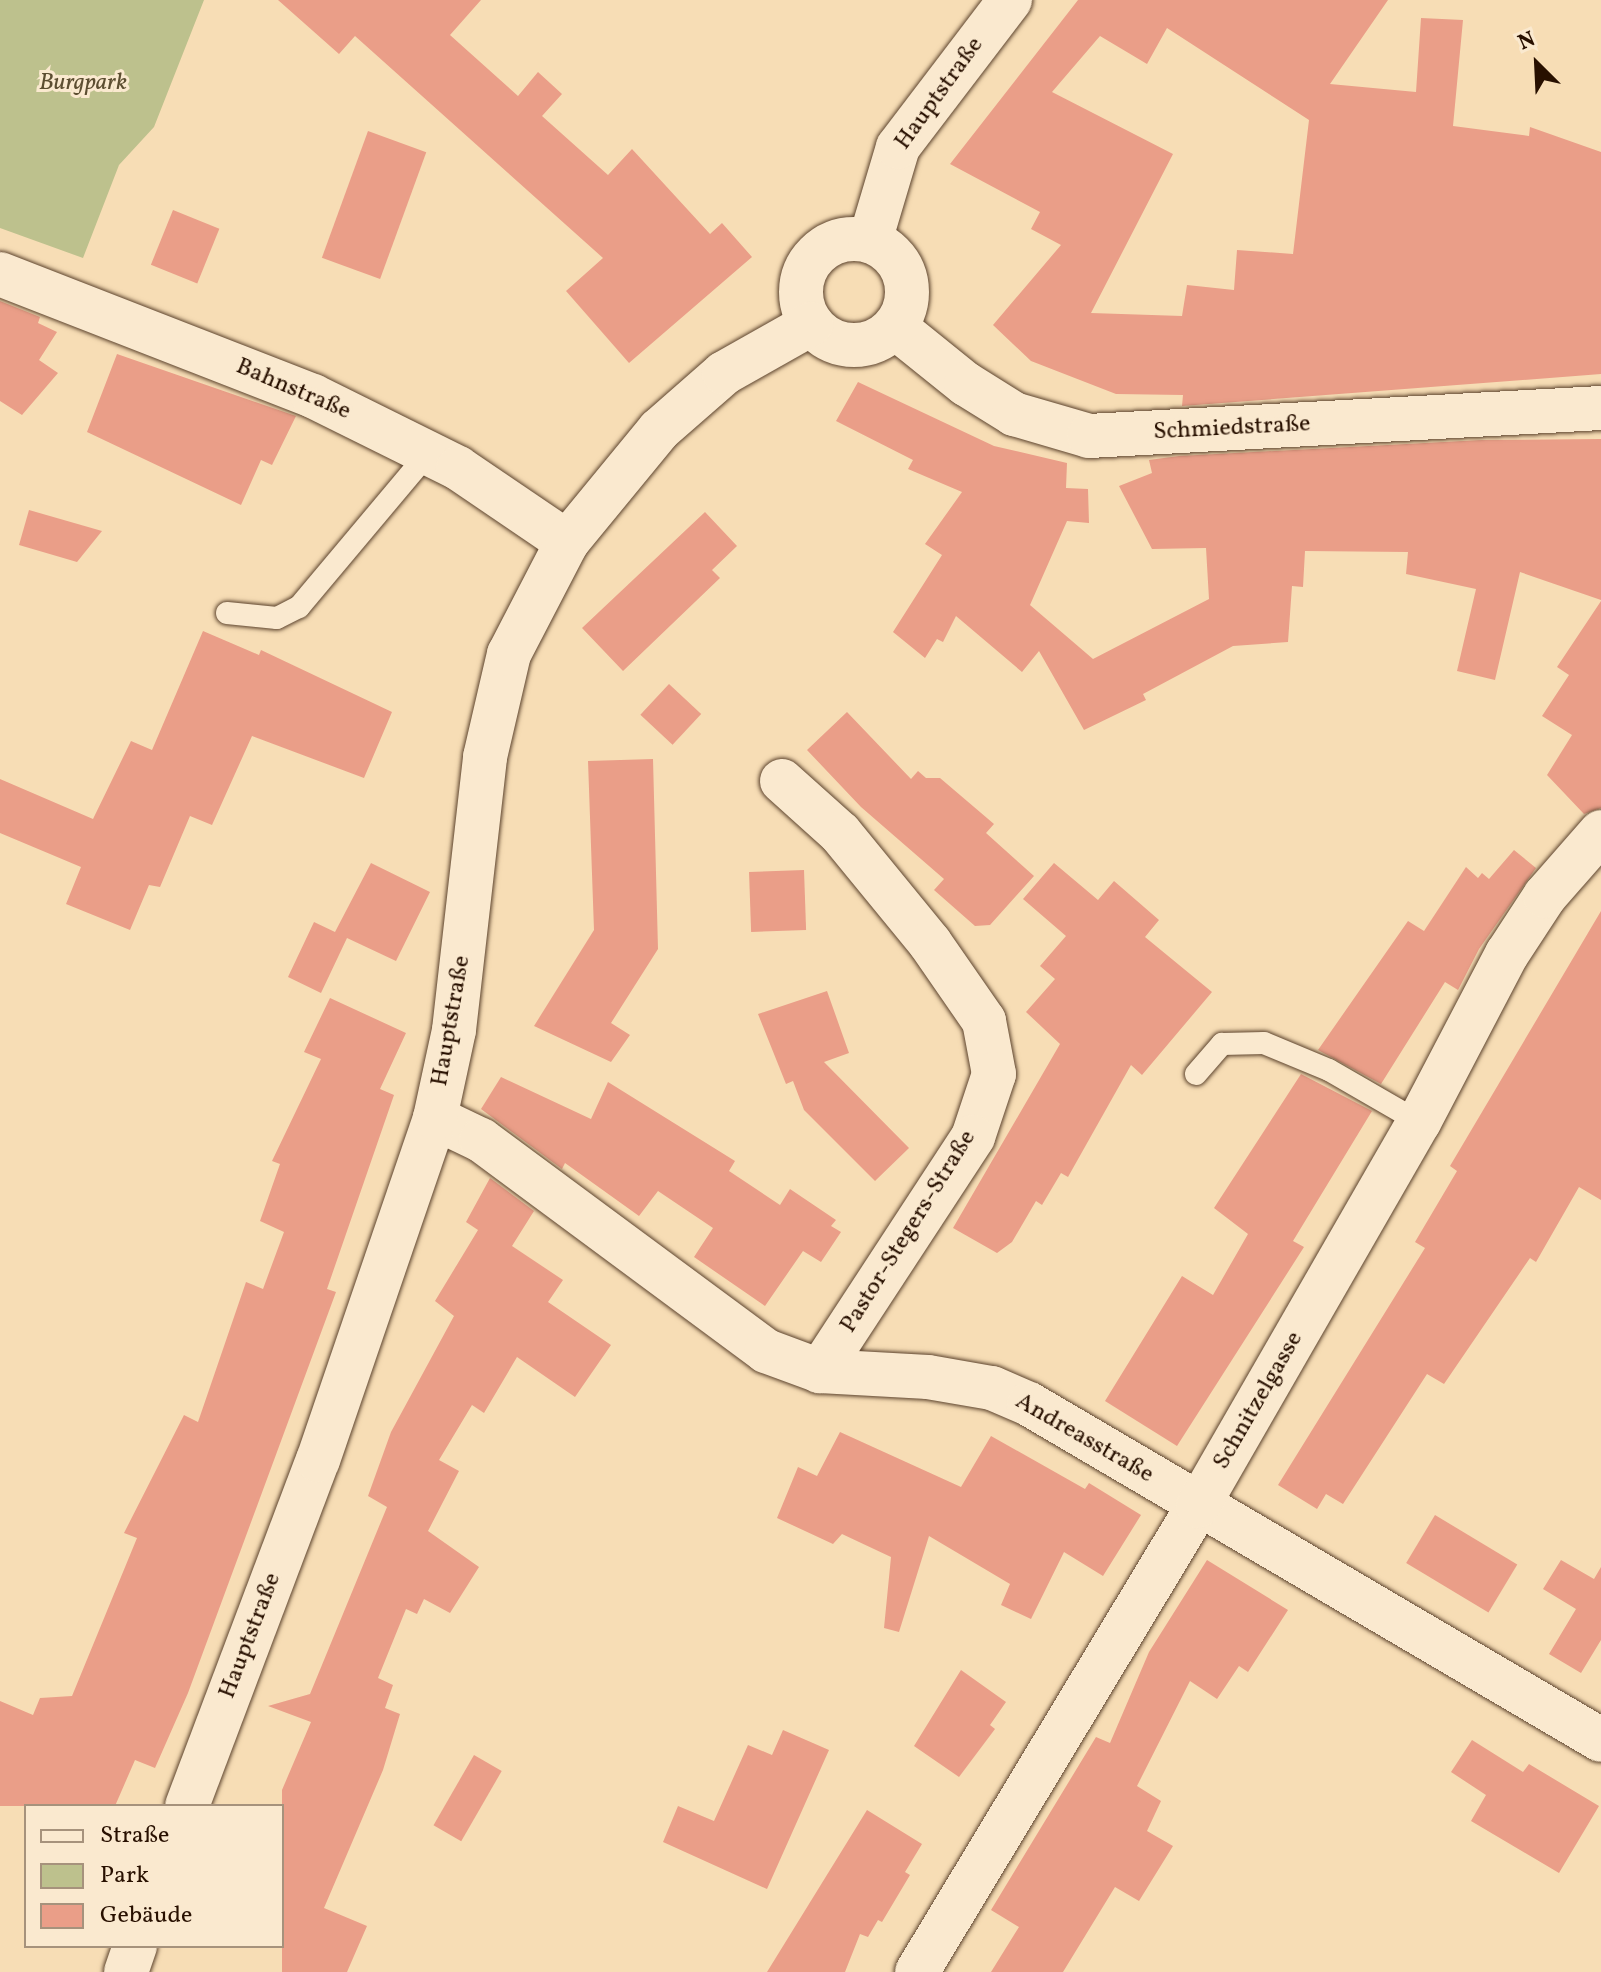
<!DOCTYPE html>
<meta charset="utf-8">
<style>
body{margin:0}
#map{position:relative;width:1601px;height:1972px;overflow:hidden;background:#f7ddb5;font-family:Vollkorn,serif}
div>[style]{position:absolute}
.green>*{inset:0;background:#bdc18d}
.building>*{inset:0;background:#ea9e88;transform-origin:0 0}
.roads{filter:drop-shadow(0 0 2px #5c432d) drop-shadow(0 0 2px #5c432d)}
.service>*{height:22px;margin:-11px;padding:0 11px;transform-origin:11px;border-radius:11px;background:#fae9cf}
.minor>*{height:44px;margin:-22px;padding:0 22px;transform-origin:22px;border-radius:22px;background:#fae9cf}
.tertiary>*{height:44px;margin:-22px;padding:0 22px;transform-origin:22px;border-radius:22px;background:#fae9cf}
.secondary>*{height:44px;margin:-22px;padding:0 22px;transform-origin:22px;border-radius:22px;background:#fae9cf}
.secondary>.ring{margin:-22px;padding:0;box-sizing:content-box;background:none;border:44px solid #fae9cf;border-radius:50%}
span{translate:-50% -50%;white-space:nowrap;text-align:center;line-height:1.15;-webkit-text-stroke:6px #fae9cf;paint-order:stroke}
.park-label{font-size:24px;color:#5c4e31;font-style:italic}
.street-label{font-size:24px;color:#281000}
.legend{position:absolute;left:24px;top:1804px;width:260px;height:144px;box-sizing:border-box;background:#fae9cf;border:2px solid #a6927c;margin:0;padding:10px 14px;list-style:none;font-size:24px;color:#281000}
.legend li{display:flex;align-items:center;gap:16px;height:40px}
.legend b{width:40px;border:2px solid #a6927c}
.north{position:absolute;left:1497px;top:24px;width:80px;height:80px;-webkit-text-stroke:6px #fae9cf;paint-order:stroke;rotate:336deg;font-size:22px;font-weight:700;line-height:32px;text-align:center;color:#281000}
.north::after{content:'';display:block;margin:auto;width:28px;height:36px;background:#281000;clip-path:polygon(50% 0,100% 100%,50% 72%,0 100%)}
</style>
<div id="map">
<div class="green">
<i style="clip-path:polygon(0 0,204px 0,154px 127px,119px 165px,83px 258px,0 228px)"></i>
</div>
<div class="building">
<i style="clip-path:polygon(278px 0,481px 0,450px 35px,518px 96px,538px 72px,562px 94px,542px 116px,608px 175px,632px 149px,710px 234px,722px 223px,752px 257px,629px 363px,566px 291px,603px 258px,355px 36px,339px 54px)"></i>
<i style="clip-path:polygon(evenodd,1078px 0,1388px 0,1330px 84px,1416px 92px,1421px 18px,1463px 20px,1453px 126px,1529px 136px,1530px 127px,1601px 152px,1601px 374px,1182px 406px,1183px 395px,1116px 394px,1031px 361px,993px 325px,1061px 245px,1031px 229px,1040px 212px,950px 164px,1078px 0,1167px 28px,1309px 120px,1293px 254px,1237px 250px,1234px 290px,1187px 285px,1182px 316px,1091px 313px,1173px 154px,1052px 92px,1100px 36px,1147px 64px,1167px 28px)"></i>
<i style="left:368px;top:131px;width:62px;height:135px;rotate:20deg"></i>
<i style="left:173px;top:210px;width:50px;height:59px;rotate:22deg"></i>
<i style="clip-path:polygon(0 301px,40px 317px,38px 323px,57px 332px,39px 360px,58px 373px,22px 415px,0 401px)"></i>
<i style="clip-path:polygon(117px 354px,296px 416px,272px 465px,261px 460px,241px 505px,87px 432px)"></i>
<i style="clip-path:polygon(858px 382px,994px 446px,1067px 463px,1066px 488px,1088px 489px,1089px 523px,1067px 521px,1030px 605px,1093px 659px,1209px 599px,1206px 548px,1152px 549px,1119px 486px,1152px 473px,1149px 460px,1179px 456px,1482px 440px,1601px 439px,1601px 600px,1520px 572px,1495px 680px,1457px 671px,1476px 589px,1406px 574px,1408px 552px,1305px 551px,1303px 587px,1292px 586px,1288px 642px,1233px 646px,1143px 694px,1146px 700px,1084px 730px,1039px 651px,1022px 672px,956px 616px,943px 642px,937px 639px,925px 658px,893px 632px,942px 555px,925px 544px,962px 492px,908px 469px,913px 460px,836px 421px)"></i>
<i style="clip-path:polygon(29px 510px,102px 531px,77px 562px,19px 545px)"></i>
<i style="clip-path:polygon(705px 512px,737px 546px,712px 570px,720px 578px,623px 671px,582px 628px)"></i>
<i style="clip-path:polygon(1601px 601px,1601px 808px,1584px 814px,1547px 775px,1572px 735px,1542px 716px,1569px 675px,1557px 667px)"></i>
<i style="clip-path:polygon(203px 631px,259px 655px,261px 650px,392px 712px,364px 778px,252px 736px,212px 825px,190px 816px,160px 887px,149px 885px,130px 930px,66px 904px,81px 867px,0 833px,0 779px,93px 819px,131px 741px,152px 750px)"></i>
<i style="left:669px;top:684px;width:44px;height:42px;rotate:43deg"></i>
<i style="clip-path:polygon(847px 712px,911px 779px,918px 771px,926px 778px,940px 778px,994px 824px,986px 833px,1034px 876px,990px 925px,975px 926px,934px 890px,944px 879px,861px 807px,807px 750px)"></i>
<i style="clip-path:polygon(653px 759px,658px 949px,611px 1023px,630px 1035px,611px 1062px,534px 1026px,594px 930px,588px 761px)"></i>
<i style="clip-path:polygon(1514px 850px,1536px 868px,1479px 949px,1458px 990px,1445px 982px,1381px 1084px,1318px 1050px,1408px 921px,1424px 931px,1466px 867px,1478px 878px,1482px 873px,1489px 879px)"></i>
<i style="clip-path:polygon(371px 863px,430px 892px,396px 961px,347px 938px,321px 993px,288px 977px,314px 922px,335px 932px)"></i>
<i style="clip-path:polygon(1054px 863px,1098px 900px,1114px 881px,1159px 920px,1145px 937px,1212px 992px,1142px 1075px,1131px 1065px,1068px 1177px,1061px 1173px,1042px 1205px,1036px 1201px,1012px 1242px,997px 1253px,953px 1228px,1060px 1044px,1026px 1012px,1055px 979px,1040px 966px,1066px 936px,1023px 899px)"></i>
<i style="left:804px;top:870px;width:60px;height:55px;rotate:88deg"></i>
<i style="clip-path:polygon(1601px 911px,1601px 1200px,1579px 1187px,1536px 1262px,1530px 1258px,1444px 1384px,1427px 1374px,1343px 1504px,1326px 1494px,1317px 1509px,1278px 1485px,1425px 1248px,1415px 1242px,1457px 1171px,1450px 1166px)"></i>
<i style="clip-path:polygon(827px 991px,849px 1053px,824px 1062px,909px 1148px,875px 1181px,804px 1110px,793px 1081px,786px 1084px,758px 1014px)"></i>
<i style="clip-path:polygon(330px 998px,406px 1033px,380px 1089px,394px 1095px,327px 1289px,336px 1292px,188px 1693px,155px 1768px,135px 1760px,115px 1806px,0 1806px,0 1701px,33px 1715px,40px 1698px,72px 1696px,137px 1538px,124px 1533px,184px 1415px,198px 1422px,246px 1282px,263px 1289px,284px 1232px,260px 1221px,280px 1164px,272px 1161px,321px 1059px,304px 1052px)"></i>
<i style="clip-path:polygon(1301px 1074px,1372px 1111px,1293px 1241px,1304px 1247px,1177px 1446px,1105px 1401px,1182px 1276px,1213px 1295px,1248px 1234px,1214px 1208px)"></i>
<i style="clip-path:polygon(501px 1077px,591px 1119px,608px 1082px,735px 1161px,729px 1171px,780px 1205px,790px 1189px,836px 1220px,831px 1226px,841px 1232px,821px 1262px,803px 1251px,765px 1306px,694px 1257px,713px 1228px,658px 1191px,639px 1216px,565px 1163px,562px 1169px,481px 1109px)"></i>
<i style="clip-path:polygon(490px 1178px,534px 1211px,512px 1246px,563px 1280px,548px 1302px,611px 1345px,575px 1397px,517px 1357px,484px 1413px,472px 1405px,439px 1460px,459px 1471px,428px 1531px,479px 1567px,450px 1613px,424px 1599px,417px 1614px,406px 1609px,378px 1678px,393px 1685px,385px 1708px,400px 1714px,383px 1770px,324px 1908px,367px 1926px,347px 1972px,282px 1972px,282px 1790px,311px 1722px,268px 1706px,310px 1694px,387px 1507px,368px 1496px,391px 1432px,454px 1316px,435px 1301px,478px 1230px,466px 1222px)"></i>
<i style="clip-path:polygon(840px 1432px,961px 1487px,991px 1436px,1085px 1489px,1089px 1483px,1141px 1515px,1103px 1576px,1064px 1552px,1031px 1619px,1001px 1605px,1010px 1584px,929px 1536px,899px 1632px,884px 1628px,891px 1557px,842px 1534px,833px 1544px,777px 1518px,798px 1467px,817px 1476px)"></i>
<i style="left:1435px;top:1515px;width:96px;height:56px;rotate:31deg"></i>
<i style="clip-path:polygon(1207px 1560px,1288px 1610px,1248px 1672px,1239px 1666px,1217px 1699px,1190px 1681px,1137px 1786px,1161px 1801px,1147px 1831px,1173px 1846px,1139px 1901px,1115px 1887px,1063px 1972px,991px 1972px,1019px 1927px,991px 1910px,1096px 1737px,1110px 1743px,1149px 1652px)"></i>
<i style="clip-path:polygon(1561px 1560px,1594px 1579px,1601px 1567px,1601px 1640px,1581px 1673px,1549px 1654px,1576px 1609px,1543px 1589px)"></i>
<i style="clip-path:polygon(961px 1670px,1006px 1702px,990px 1725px,995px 1729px,959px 1777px,914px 1746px)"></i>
<i style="clip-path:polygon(783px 1730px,829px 1750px,767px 1889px,663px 1842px,678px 1806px,714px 1821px,748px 1745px,772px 1755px)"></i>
<i style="clip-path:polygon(1472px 1740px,1523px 1772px,1529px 1764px,1599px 1806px,1559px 1873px,1471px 1821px,1486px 1795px,1451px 1772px)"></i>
<i style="left:474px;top:1755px;width:32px;height:81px;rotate:30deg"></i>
<i style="clip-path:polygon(867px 1810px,922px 1844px,905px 1872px,910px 1875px,882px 1922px,878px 1920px,868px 1937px,860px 1934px,845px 1972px,767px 1972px)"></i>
</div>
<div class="roads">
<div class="service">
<i style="left:227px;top:613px;width:50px;rotate:5.7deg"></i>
<i style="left:277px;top:618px;width:25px;rotate:-27deg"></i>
<i style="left:299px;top:607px;width:201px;rotate:-50deg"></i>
<i style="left:1196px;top:1074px;width:40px;rotate:-49deg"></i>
<i style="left:1222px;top:1044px;width:42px;rotate:-1.4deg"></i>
<i style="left:1264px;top:1043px;width:70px;rotate:22.6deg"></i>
<i style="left:1329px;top:1070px;width:104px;rotate:30deg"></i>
</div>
<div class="minor">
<i style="left:782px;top:781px;width:78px;rotate:41.9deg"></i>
<i style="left:840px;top:833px;width:142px;rotate:50.7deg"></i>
<i style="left:930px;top:943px;width:95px;rotate:55.3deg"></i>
<i style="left:984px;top:1021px;width:54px;rotate:79.3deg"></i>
<i style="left:994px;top:1074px;width:66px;rotate:108.4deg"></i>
<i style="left:973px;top:1137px;width:280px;rotate:123.2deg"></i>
<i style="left:435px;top:1118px;width:51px;rotate:25.6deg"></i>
<i style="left:481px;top:1140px;width:355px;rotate:36.5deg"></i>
<i style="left:766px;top:1351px;width:58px;rotate:20.3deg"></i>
<i style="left:820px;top:1371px;width:108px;rotate:3.2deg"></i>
<i style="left:928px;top:1377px;width:65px;rotate:9.8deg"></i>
<i style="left:992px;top:1388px;width:40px;rotate:23.4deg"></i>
<i style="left:1029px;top:1404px;width:663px;rotate:30.43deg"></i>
<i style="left:917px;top:1972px;width:544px;rotate:-58.91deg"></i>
<i style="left:1198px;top:1506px;width:443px;rotate:-60.1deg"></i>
<i style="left:1419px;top:1122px;width:190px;rotate:-62.4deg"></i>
<i style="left:1507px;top:954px;width:69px;rotate:-56.8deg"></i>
<i style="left:1545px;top:896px;width:85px;rotate:-48.8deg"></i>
</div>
<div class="tertiary">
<i style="left:0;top:274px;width:336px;rotate:21.3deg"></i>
<i style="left:313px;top:396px;width:162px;rotate:26.4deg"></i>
<i style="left:458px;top:468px;width:132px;rotate:34.2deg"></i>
<i style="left:895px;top:327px;width:91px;rotate:38.8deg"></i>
<i style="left:966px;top:384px;width:57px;rotate:32deg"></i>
<i style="left:1014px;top:414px;width:78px;rotate:16.3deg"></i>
<i style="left:1089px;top:436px;width:513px;rotate:-3.13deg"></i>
</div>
<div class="secondary">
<i class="ring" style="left:801px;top:239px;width:62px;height:62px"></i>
<i style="left:870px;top:241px;width:98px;rotate:-73.4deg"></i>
<i style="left:898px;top:147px;width:185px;rotate:-52.7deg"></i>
<i style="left:187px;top:1806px;width:370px;rotate:-69.3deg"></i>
<i style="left:318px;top:1460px;width:361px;rotate:-71.1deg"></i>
<i style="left:435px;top:1118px;width:90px;rotate:-77.8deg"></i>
<i style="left:454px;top:1030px;width:275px;rotate:-83.5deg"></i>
<i style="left:485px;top:757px;width:106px;rotate:-76.9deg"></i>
<i style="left:509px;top:654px;width:126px;rotate:-62.6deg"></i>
<i style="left:567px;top:542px;width:145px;rotate:-50.6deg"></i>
<i style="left:659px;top:430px;width:86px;rotate:-41.2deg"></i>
<i style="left:724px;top:373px;width:100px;rotate:-29.4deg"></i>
<i style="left:126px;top:1972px;width:28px;rotate:-71deg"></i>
</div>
</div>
<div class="park-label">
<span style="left:83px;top:84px">Burgpark</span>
</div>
<div class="street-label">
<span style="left:940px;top:94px;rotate:-54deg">Hauptstraße</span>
<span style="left:293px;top:390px;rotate:23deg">Bahnstraße</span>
<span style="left:1232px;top:429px;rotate:-3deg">Schmiedstraße</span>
<span style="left:452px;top:1021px;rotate:-80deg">Hauptstraße</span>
<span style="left:909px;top:1232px;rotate:-58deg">Pastor-Stegers-Straße</span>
<span style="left:1259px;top:1401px;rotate:-60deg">Schnitzelgasse</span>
<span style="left:1084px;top:1439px;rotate:30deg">Andreasstraße</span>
<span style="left:251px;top:1636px;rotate:-69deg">Hauptstraße</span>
</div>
<ul class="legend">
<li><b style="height:10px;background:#fae9cf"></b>Straße</li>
<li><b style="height:22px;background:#bdc18d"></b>Park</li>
<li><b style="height:22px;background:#ea9e88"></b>Gebäude</li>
</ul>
<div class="north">N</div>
</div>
